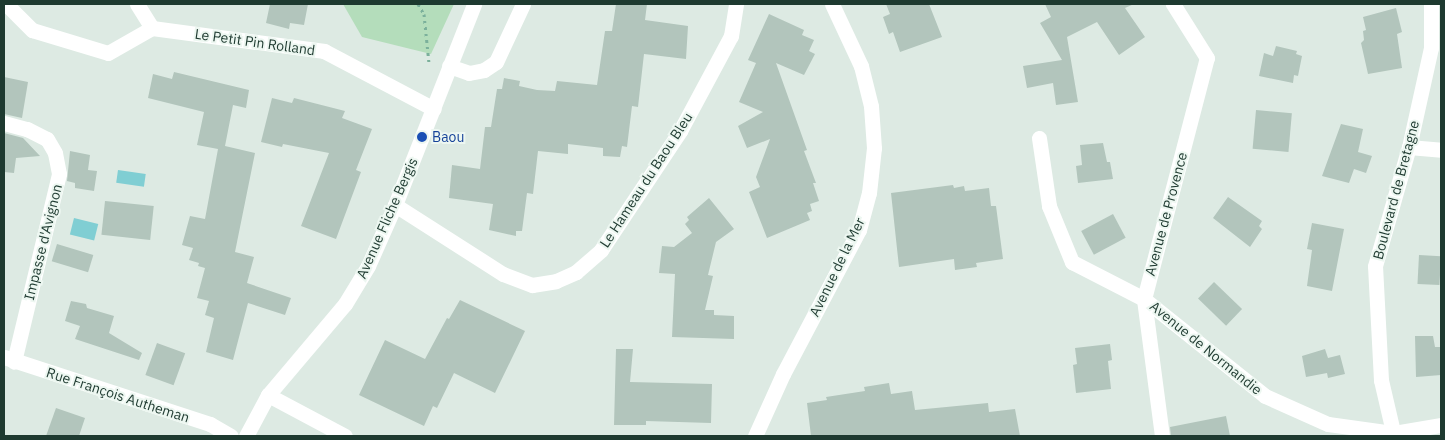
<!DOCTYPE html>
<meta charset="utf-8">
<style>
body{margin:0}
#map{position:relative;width:1445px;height:440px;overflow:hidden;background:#ddeae3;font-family:"IBM Plex Sans",sans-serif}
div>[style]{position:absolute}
.green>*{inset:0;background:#b4ddbb}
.water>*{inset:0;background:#80ced3;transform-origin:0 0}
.building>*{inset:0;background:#b2c5bc;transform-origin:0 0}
.path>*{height:3px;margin-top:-1.5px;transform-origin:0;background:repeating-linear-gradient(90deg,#7bb09b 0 2.5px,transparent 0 6.5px)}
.minor>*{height:15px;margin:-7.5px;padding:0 7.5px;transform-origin:7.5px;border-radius:7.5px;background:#fff}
.tertiary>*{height:15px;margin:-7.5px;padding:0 7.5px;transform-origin:7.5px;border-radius:7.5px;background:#fff}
.dots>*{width:14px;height:14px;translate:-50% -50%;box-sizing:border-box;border:2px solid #edf7f1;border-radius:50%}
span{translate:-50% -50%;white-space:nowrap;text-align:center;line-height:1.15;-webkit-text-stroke:4px #edf7f1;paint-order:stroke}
.street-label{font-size:14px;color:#1e3a30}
.transit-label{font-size:14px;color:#164399}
.left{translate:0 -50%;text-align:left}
.frame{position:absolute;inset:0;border:5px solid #1e3a30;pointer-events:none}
</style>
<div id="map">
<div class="green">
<i style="clip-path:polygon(343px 4px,454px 4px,431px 54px,362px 37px)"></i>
</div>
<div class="water">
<i style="left:118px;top:170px;width:28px;height:13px;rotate:8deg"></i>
<i style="left:74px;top:218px;width:25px;height:17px;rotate:14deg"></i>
</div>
<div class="building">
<i style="clip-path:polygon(270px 4px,308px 4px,304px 25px,290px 23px,289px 29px,266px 23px)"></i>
<i style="clip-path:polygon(616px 4px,647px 4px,645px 20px,688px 26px,686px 59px,644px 54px,638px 107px,632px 106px,627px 147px,622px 146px,620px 157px,603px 156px,603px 148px,568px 144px,568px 154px,538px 151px,533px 194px,527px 193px,522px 231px,516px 231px,516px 236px,489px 230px,493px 204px,449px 198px,452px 165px,480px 169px,485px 127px,491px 127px,497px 89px,502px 89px,504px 78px,520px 81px,519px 86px,537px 90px,555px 91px,557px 81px,597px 85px,605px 31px,612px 31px)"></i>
<i style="clip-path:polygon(886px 4px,929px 4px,942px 37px,900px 52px,893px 32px,889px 34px,883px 17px,890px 14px)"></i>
<i style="clip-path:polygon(1045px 4px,1134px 4px,1125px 8px,1145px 37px,1119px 55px,1097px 22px,1067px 37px,1078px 102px,1056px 105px,1053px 83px,1027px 88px,1023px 66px,1062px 60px,1040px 23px,1051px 17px)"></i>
<i style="clip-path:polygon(1396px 8px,1402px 32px,1397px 34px,1402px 68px,1368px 74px,1361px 43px,1364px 40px,1363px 31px,1366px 30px,1363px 17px)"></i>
<i style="clip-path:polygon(769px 14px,804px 30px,802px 35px,814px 40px,809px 51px,815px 54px,804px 75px,776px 63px,807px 150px,804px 151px,816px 183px,813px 183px,819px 201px,810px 204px,812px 211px,807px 213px,810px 220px,767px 238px,749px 192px,760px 187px,756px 177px,770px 139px,747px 148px,738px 126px,763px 112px,739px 102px,756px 63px,748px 60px)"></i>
<i style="clip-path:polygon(1276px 46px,1297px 51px,1296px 54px,1302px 56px,1298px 76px,1294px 75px,1293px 83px,1259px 76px,1264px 53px,1273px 56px)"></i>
<i style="clip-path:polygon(174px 72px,249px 90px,246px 108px,233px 105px,225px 146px,255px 153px,235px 252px,254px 257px,247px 283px,291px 298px,285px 315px,248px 303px,233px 360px,206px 352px,214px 318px,205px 315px,209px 301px,197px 298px,205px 268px,198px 266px,199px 263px,189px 260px,193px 248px,182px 245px,190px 216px,205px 219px,218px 149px,197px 145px,204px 112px,148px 98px,153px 74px,172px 79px)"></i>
<i style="clip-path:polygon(4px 77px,28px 82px,22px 118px,4px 114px)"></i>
<i style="clip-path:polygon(272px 98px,292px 103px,294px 98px,345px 111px,342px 118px,372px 129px,356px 170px,361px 172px,336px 239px,301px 226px,329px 153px,283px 144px,282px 147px,261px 142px)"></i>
<i style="left:1256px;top:110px;width:36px;height:39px;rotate:5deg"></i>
<i style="clip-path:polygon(1341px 124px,1363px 129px,1358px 152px,1372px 156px,1366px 173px,1354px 169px,1349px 183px,1322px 176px)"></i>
<i style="clip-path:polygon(4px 133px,23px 138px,40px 156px,16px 158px,14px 173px,4px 172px)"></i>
<i style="clip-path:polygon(1103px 143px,1107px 162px,1110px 162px,1113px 179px,1078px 183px,1076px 166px,1082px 165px,1080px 145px)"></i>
<i style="clip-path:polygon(70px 151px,90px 155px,88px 170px,97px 171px,94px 191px,75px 188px,75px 183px,67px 181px)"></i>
<i style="clip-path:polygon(953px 185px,954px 188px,964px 186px,965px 191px,989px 188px,991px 206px,996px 206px,1003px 259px,976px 263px,977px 267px,955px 270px,954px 259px,899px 267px,891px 193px)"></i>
<i style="clip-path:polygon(1228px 197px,1262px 221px,1259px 226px,1262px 229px,1250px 247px,1213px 218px)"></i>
<i style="clip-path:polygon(709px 198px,734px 229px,716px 242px,708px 275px,713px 276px,705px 310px,714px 310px,714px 315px,734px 316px,734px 339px,672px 337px,675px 274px,659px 273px,662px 246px,674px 247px,692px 233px,685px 224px,689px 220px,687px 217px)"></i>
<i style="left:105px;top:201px;width:49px;height:34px;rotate:6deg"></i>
<i style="left:1113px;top:214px;width:27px;height:36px;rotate:62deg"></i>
<i style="clip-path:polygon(1312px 223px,1344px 229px,1332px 291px,1307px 286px,1312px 250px,1307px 249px)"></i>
<i style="left:57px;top:244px;width:38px;height:18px;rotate:17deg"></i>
<i style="left:1419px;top:255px;width:22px;height:29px;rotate:3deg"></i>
<i style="left:1214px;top:282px;width:39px;height:23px;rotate:44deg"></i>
<i style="clip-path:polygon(460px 300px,525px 331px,495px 393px,454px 373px,437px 408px,433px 406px,424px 426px,359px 395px,385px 340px,425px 359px,447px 318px,449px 319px)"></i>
<i style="clip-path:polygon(71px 301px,86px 304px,87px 308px,114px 316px,109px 333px,142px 353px,139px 360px,75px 339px,80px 326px,65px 321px)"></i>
<i style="clip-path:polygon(1415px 336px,1433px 336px,1435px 347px,1441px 347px,1441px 375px,1416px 377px)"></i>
<i style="left:157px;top:343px;width:30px;height:34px;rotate:20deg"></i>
<i style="clip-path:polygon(1110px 344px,1112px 360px,1108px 361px,1111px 389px,1076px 393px,1073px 365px,1077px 364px,1075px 348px)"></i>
<i style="clip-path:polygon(616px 349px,633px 349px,630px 382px,712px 384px,711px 423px,646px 421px,646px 425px,614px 425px)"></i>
<i style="clip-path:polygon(1325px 349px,1328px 358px,1340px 355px,1345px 374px,1328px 378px,1327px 373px,1306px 377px,1302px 356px)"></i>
<i style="clip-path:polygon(889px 383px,891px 394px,912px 391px,915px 410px,988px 403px,989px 412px,1015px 409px,1020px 436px,811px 436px,807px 403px,827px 400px,826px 397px,865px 391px,864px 387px)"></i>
<i style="clip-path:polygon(56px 408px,85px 418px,79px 436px,46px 436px)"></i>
<i style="clip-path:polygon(1226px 416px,1230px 436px,1171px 436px,1170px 427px)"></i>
</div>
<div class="path">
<i style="left:418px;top:4px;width:12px;rotate:59deg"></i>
<i style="left:424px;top:14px;width:49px;rotate:84.2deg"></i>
</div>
<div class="minor">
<i style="left:6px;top:4px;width:37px;rotate:45deg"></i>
<i style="left:32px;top:30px;width:79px;rotate:16.8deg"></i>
<i style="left:108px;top:53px;width:51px;rotate:-29.6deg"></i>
<i style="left:152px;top:28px;width:174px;rotate:7.6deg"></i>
<i style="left:324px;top:51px;width:124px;rotate:27.8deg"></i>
<i style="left:137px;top:4px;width:28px;rotate:58deg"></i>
<i style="left:449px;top:66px;width:21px;rotate:19deg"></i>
<i style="left:469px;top:73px;width:15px;rotate:-11deg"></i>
<i style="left:484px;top:70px;width:14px;rotate:-34deg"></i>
<i style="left:496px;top:62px;width:64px;rotate:-65deg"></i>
<i style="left:4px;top:123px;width:24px;rotate:15deg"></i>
<i style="left:27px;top:129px;width:22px;rotate:27deg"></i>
<i style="left:47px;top:139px;width:16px;rotate:60deg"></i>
<i style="left:55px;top:153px;width:21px;rotate:79deg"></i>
<i style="left:59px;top:174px;width:193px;rotate:103.5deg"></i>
<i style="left:1039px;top:138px;width:69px;rotate:81.6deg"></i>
<i style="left:1049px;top:206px;width:61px;rotate:67.7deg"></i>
<i style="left:1072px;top:262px;width:81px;rotate:27.2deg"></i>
<i style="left:1144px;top:299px;width:155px;rotate:38.7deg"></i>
<i style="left:1265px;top:396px;width:69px;rotate:24deg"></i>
<i style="left:1328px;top:424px;width:67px;rotate:7.8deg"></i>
<i style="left:1394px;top:433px;width:48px;rotate:-9.7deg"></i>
<i style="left:1409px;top:147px;width:32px;rotate:5deg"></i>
<i style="left:395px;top:205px;width:128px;rotate:32.6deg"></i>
<i style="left:503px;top:274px;width:31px;rotate:21deg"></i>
<i style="left:532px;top:285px;width:24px;rotate:-9deg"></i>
<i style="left:556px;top:281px;width:22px;rotate:-24deg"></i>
<i style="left:576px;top:272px;width:33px;rotate:-41deg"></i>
<i style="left:601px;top:250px;width:143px;rotate:-56.4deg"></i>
<i style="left:680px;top:131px;width:108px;rotate:-61.8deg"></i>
<i style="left:731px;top:36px;width:32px;rotate:-81deg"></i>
<i style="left:4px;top:357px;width:217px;rotate:18deg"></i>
<i style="left:210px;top:424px;width:24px;rotate:30deg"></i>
<i style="left:268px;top:395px;width:87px;rotate:28deg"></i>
<i style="left:1162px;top:436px;width:138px;rotate:-97.5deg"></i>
<i style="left:1144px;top:299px;width:249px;rotate:-75.4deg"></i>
<i style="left:1207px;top:58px;width:64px;rotate:-122.2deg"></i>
<i style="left:1394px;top:436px;width:57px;rotate:-103.1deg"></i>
<i style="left:1381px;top:380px;width:114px;rotate:-93deg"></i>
<i style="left:1375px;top:266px;width:124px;rotate:-74.1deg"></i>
<i style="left:1409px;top:147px;width:101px;rotate:-77.5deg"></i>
<i style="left:1431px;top:48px;width:44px;rotate:-90deg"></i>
</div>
<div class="tertiary">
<i style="left:246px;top:436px;width:47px;rotate:-61.8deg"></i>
<i style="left:268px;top:395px;width:119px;rotate:-49.8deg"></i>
<i style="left:345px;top:304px;width:44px;rotate:-58.8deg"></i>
<i style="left:368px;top:266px;width:67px;rotate:-66.1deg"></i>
<i style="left:395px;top:205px;width:216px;rotate:-68.5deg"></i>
<i style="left:755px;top:436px;width:68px;rotate:-65.7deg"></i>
<i style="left:783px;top:374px;width:163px;rotate:-62.2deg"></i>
<i style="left:859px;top:230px;width:38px;rotate:-75deg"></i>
<i style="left:869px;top:193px;width:45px;rotate:-83.7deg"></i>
<i style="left:874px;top:148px;width:42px;rotate:-94.1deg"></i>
<i style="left:871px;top:106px;width:41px;rotate:-104deg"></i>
<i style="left:861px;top:66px;width:68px;rotate:-115.1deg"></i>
</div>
<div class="dots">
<i style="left:422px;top:137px;background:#1a4fb4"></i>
</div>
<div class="street-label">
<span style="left:255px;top:42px;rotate:8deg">Le Petit Pin Rolland</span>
<span style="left:646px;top:180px;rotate:-57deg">Le Hameau du Baou Bleu</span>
<span style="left:1396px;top:190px;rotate:-75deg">Boulevard de Bretagne</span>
<span style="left:1166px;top:214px;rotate:-75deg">Avenue de Provence</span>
<span style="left:387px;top:218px;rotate:-66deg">Avenue Fliche Bergis</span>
<span style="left:43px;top:242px;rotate:-76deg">Impasse d'Avignon</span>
<span style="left:837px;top:267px;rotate:-64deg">Avenue de la Mer</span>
<span style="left:1206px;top:348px;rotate:39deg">Avenue de Normandie</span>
<span style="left:118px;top:395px;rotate:18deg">Rue François Autheman</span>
</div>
<div class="transit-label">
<span class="left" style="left:432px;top:137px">Baou</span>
</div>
<div class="frame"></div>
</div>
